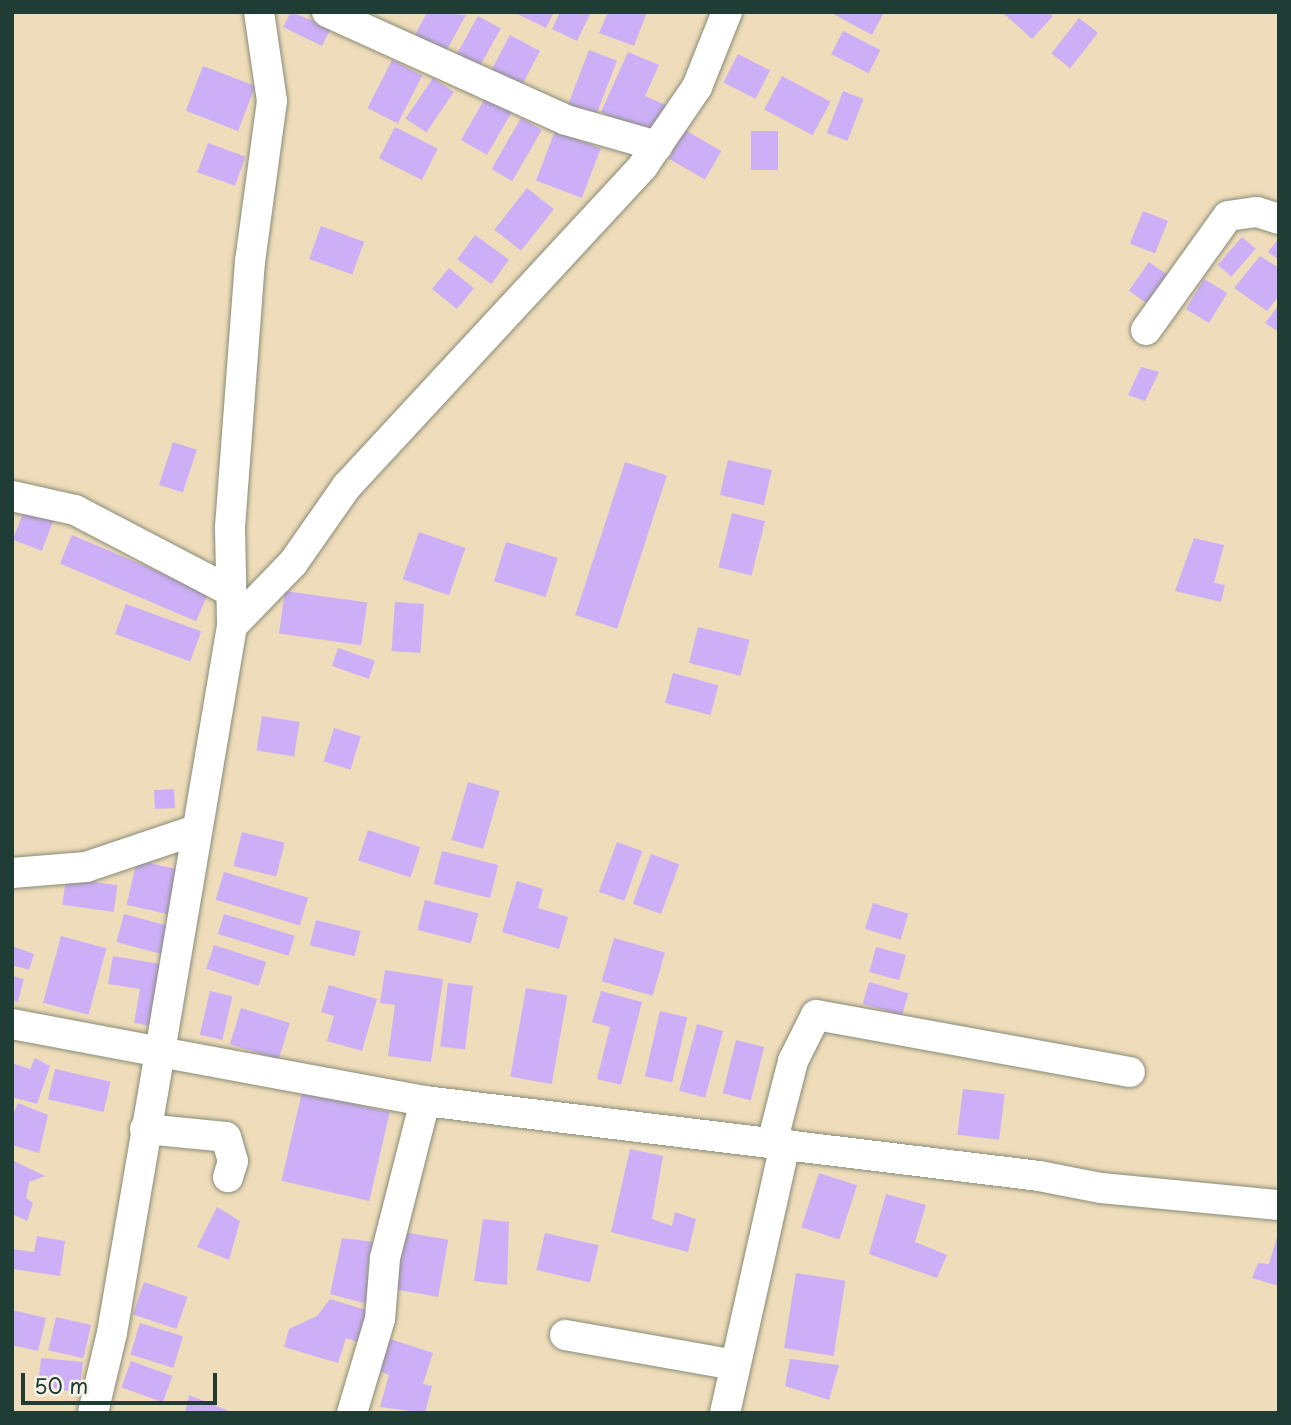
<!DOCTYPE html>
<style>
body{margin:0}
#map{position:relative;width:1291px;height:1425px;overflow:hidden;background:#efdcba;font-family:"Playpen Sans",sans-serif}
div>[style]{position:absolute}
.building>*{inset:0;background:#ccaff7;transform-origin:0 0}
.roads{filter:drop-shadow(0 0 2px #878c77) drop-shadow(0 0 2px #878c77)}
.street>*{height:30px;margin:-15px;padding:0 15px;transform-origin:15px;border-radius:15px;background:#fff}
span{translate:-50% -50%;white-space:nowrap;text-align:center;line-height:1.15;-webkit-text-stroke:6px #f7f3e8;paint-order:stroke}
.frame{position:absolute;inset:0;border:14px solid #1f3d34;pointer-events:none}
.scale{position:absolute;left:21px;top:1373px;width:196px;height:32px;box-sizing:border-box;border:4px solid #1f3d34;border-top:0;padding-left:9px;font-size:21px;line-height:24px;white-space:nowrap;color:#1f3d34;-webkit-text-stroke:5px #f7f3e8;paint-order:stroke}
</style>
<div id="map">
<div class="building">
<i style="clip-path:polygon(291px 12px,331px 28px,322px 46px,283px 27px)"></i>
<i style="clip-path:polygon(427px 12px,466px 15px,444px 55px,413px 39px)"></i>
<i style="clip-path:polygon(513px 12px,554px 12px,546px 28px)"></i>
<i style="clip-path:polygon(560px 12px,591px 12px,577px 41px,552px 29px)"></i>
<i style="clip-path:polygon(608px 12px,647px 12px,634px 46px,599px 33px)"></i>
<i style="clip-path:polygon(830px 12px,884px 12px,872px 35px)"></i>
<i style="clip-path:polygon(1002px 12px,1049px 12px,1053px 16px,1032px 39px)"></i>
<i style="left:478px;top:16px;width:26px;height:50px;rotate:29deg"></i>
<i style="left:1079px;top:18px;width:24px;height:45px;rotate:38deg"></i>
<i style="left:843px;top:31px;width:42px;height:26px;rotate:27deg"></i>
<i style="left:510px;top:35px;width:34px;height:45px;rotate:28deg"></i>
<i style="left:589px;top:50px;width:30px;height:60px;rotate:21deg"></i>
<i style="clip-path:polygon(628px 52px,659px 65px,645px 96px,668px 106px,655px 136px,601px 112px)"></i>
<i style="left:738px;top:54px;width:36px;height:32px;rotate:27deg"></i>
<i style="left:392px;top:60px;width:34px;height:54px;rotate:27deg"></i>
<i style="left:203px;top:66px;width:56px;height:48px;rotate:21deg"></i>
<i style="left:782px;top:76px;width:55px;height:38px;rotate:28deg"></i>
<i style="left:433px;top:78px;width:25px;height:49px;rotate:34deg"></i>
<i style="left:843px;top:91px;width:22px;height:45px;rotate:21deg"></i>
<i style="left:487px;top:95px;width:30px;height:52px;rotate:30deg"></i>
<i style="left:521px;top:118px;width:24px;height:59px;rotate:30deg"></i>
<i style="left:395px;top:127px;width:48px;height:35px;rotate:27deg"></i>
<i style="left:685px;top:130px;width:42px;height:33px;rotate:30deg"></i>
<i style="left:555px;top:131px;width:49px;height:53px;rotate:21deg"></i>
<i style="left:751px;top:131px;width:27px;height:39px"></i>
<i style="left:208px;top:143px;width:40px;height:31px;rotate:20deg"></i>
<i style="left:527px;top:188px;width:34px;height:53px;rotate:38deg"></i>
<i style="left:1143px;top:211px;width:27px;height:35px;rotate:22deg"></i>
<i style="left:321px;top:226px;width:46px;height:35px;rotate:20deg"></i>
<i style="left:475px;top:235px;width:42px;height:30px;rotate:36deg"></i>
<i style="left:1242px;top:237px;width:18px;height:37px;rotate:41deg"></i>
<i style="clip-path:polygon(1279px 238px,1279px 260px,1268px 252px)"></i>
<i style="clip-path:polygon(1260px 256px,1279px 268px,1279px 296px,1267px 311px,1234px 288px)"></i>
<i style="left:1149px;top:262px;width:28px;height:35px;rotate:35deg"></i>
<i style="left:449px;top:268px;width:32px;height:27px;rotate:39deg"></i>
<i style="left:1204px;top:279px;width:27px;height:35px;rotate:31deg"></i>
<i style="clip-path:polygon(1279px 305px,1279px 332px,1265px 323px)"></i>
<i style="clip-path:polygon(1141px 367px,1159px 372px,1145px 401px,1128px 395px)"></i>
<i style="left:173px;top:442px;width:25px;height:45px;rotate:18deg"></i>
<i style="left:728px;top:460px;width:45px;height:36px;rotate:13deg"></i>
<i style="left:625px;top:462px;width:44px;height:161px;rotate:18deg"></i>
<i style="left:25px;top:508px;width:31px;height:34px;rotate:21deg"></i>
<i style="left:732px;top:513px;width:34px;height:56px;rotate:14deg"></i>
<i style="left:419px;top:532px;width:49px;height:50px;rotate:19deg"></i>
<i style="left:72px;top:535px;width:148px;height:31px;rotate:23deg"></i>
<i style="clip-path:polygon(1194px 538px,1224px 545px,1214px 583px,1225px 585px,1221px 602px,1175px 591px)"></i>
<i style="left:506px;top:542px;width:54px;height:41px;rotate:17deg"></i>
<i style="left:285px;top:591px;width:83px;height:43px;rotate:8deg"></i>
<i style="left:395px;top:602px;width:29px;height:49px;rotate:4deg"></i>
<i style="left:126px;top:604px;width:80px;height:32px;rotate:20deg"></i>
<i style="left:698px;top:627px;width:53px;height:37px;rotate:14deg"></i>
<i style="left:338px;top:648px;width:39px;height:19px;rotate:19deg"></i>
<i style="left:673px;top:673px;width:47px;height:31px;rotate:15deg"></i>
<i style="left:262px;top:716px;width:38px;height:35px;rotate:9deg"></i>
<i style="left:334px;top:728px;width:28px;height:35px;rotate:17deg"></i>
<i style="left:468px;top:782px;width:33px;height:60px;rotate:16deg"></i>
<i style="left:174px;top:789px;width:19px;height:20px;rotate:87deg"></i>
<i style="left:368px;top:830px;width:55px;height:32px;rotate:18deg"></i>
<i style="left:242px;top:832px;width:44px;height:35px;rotate:14deg"></i>
<i style="left:617px;top:842px;width:27px;height:53px;rotate:20deg"></i>
<i style="left:442px;top:851px;width:58px;height:34px;rotate:14deg"></i>
<i style="left:651px;top:854px;width:30px;height:53px;rotate:20deg"></i>
<i style="left:137px;top:860px;width:43px;height:46px;rotate:13deg"></i>
<i style="left:224px;top:872px;width:88px;height:29px;rotate:17deg"></i>
<i style="left:66px;top:878px;width:52px;height:27px;rotate:8deg"></i>
<i style="clip-path:polygon(517px 881px,543px 889px,538px 908px,568px 917px,559px 949px,502px 932px)"></i>
<i style="left:425px;top:900px;width:55px;height:31px;rotate:14deg"></i>
<i style="left:873px;top:903px;width:37px;height:27px;rotate:17deg"></i>
<i style="left:124px;top:914px;width:50px;height:29px;rotate:15deg"></i>
<i style="left:224px;top:914px;width:74px;height:21px;rotate:17deg"></i>
<i style="left:316px;top:920px;width:46px;height:26px;rotate:14deg"></i>
<i style="left:61px;top:936px;width:47px;height:69px;rotate:15deg"></i>
<i style="left:614px;top:938px;width:53px;height:45px;rotate:16deg"></i>
<i style="left:214px;top:945px;width:55px;height:25px;rotate:18deg"></i>
<i style="clip-path:polygon(12px 946px,34px 954px,29px 970px,12px 965px)"></i>
<i style="left:876px;top:947px;width:31px;height:26px;rotate:15deg"></i>
<i style="clip-path:polygon(113px 956px,172px 966px,161px 1028px,134px 1023px,140px 989px,108px 984px)"></i>
<i style="clip-path:polygon(385px 970px,443px 979px,431px 1062px,388px 1056px,395px 1005px,380px 1003px)"></i>
<i style="clip-path:polygon(12px 976px,24px 979px,18px 1002px,12px 1000px)"></i>
<i style="left:869px;top:982px;width:41px;height:23px;rotate:16deg"></i>
<i style="left:448px;top:983px;width:25px;height:64px;rotate:7deg"></i>
<i style="clip-path:polygon(329px 985px,377px 999px,362px 1051px,327px 1041px,334px 1016px,321px 1012px)"></i>
<i style="left:526px;top:988px;width:42px;height:90px;rotate:10deg"></i>
<i style="left:210px;top:991px;width:23px;height:45px;rotate:13deg"></i>
<i style="clip-path:polygon(601px 991px,642px 1002px,621px 1085px,597px 1079px,610px 1027px,592px 1022px)"></i>
<i style="left:241px;top:1008px;width:51px;height:38px;rotate:17deg"></i>
<i style="left:660px;top:1011px;width:28px;height:67px;rotate:13deg"></i>
<i style="left:697px;top:1024px;width:27px;height:69px;rotate:15deg"></i>
<i style="left:736px;top:1040px;width:29px;height:55px;rotate:14deg"></i>
<i style="clip-path:polygon(35px 1058px,50px 1066px,37px 1104px,12px 1097px,12px 1063px,30px 1069px)"></i>
<i style="left:55px;top:1069px;width:57px;height:31px;rotate:13deg"></i>
<i style="left:963px;top:1089px;width:42px;height:46px;rotate:7deg"></i>
<i style="left:302px;top:1092px;width:90px;height:91px;rotate:13deg"></i>
<i style="clip-path:polygon(18px 1103px,48px 1115px,39px 1153px,12px 1145px,12px 1118px)"></i>
<i style="clip-path:polygon(630px 1149px,663px 1156px,652px 1219px,672px 1226px,675px 1212px,696px 1219px,688px 1252px,611px 1232px)"></i>
<i style="clip-path:polygon(14px 1161px,45px 1176px,29px 1182px,26px 1198px,33px 1203px,27px 1221px,12px 1214px)"></i>
<i style="left:819px;top:1173px;width:40px;height:57px;rotate:18deg"></i>
<i style="clip-path:polygon(886px 1194px,926px 1205px,915px 1242px,947px 1255px,937px 1278px,869px 1254px)"></i>
<i style="clip-path:polygon(217px 1207px,240px 1221px,229px 1260px,197px 1247px)"></i>
<i style="clip-path:polygon(483px 1219px,509px 1222px,507px 1285px,474px 1281px)"></i>
<i style="left:398px;top:1231px;width:51px;height:58px;rotate:10deg"></i>
<i style="clip-path:polygon(1279px 1231px,1279px 1286px,1252px 1278px,1258px 1263px,1269px 1264px)"></i>
<i style="left:545px;top:1233px;width:55px;height:38px;rotate:13deg"></i>
<i style="clip-path:polygon(37px 1236px,65px 1241px,60px 1276px,12px 1269px,12px 1249px,34px 1252px)"></i>
<i style="clip-path:polygon(342px 1238px,373px 1242px,367px 1273px,383px 1277px,375px 1306px,330px 1294px)"></i>
<i style="left:796px;top:1273px;width:50px;height:76px;rotate:9deg"></i>
<i style="left:144px;top:1282px;width:46px;height:34px;rotate:19deg"></i>
<i style="clip-path:polygon(330px 1299px,373px 1312px,363px 1344px,346px 1338px,338px 1363px,284px 1347px,289px 1329px,317px 1316px)"></i>
<i style="clip-path:polygon(12px 1310px,46px 1318px,38px 1351px,12px 1345px)"></i>
<i style="left:56px;top:1317px;width:36px;height:34px;rotate:13deg"></i>
<i style="left:140px;top:1323px;width:45px;height:33px;rotate:17deg"></i>
<i style="clip-path:polygon(384px 1337px,433px 1353px,423px 1384px,432px 1386px,425px 1413px,380px 1407px,389px 1375px,373px 1368px)"></i>
<i style="clip-path:polygon(41px 1358px,83px 1362px,79px 1393px,38px 1385px)"></i>
<i style="clip-path:polygon(790px 1359px,839px 1365px,829px 1400px,785px 1386px)"></i>
<i style="left:131px;top:1361px;width:44px;height:28px;rotate:20deg"></i>
<i style="clip-path:polygon(189px 1395px,234px 1413px,185px 1413px)"></i>
</div>
<div class="roads">
<div class="street">
<i style="left:259px;top:12px;width:90px;rotate:81.7deg"></i>
<i style="left:272px;top:101px;width:162px;rotate:97.8deg"></i>
<i style="left:250px;top:261px;width:267px;rotate:94.3deg"></i>
<i style="left:230px;top:527px;width:99px;rotate:88.8deg"></i>
<i style="left:232px;top:626px;width:432px;rotate:99.6deg"></i>
<i style="left:160px;top:1052px;width:269px;rotate:10.5deg"></i>
<i style="left:425px;top:1101px;width:619px;rotate:6.96deg"></i>
<i style="left:1039px;top:1176px;width:63px;rotate:11deg"></i>
<i style="left:1101px;top:1188px;width:179px;rotate:5.5deg"></i>
<i style="left:327px;top:12px;width:262px;rotate:24.3deg"></i>
<i style="left:566px;top:120px;width:95px;rotate:15.9deg"></i>
<i style="left:1146px;top:330px;width:140px;rotate:-54.3deg"></i>
<i style="left:1228px;top:216px;width:29px;rotate:-8deg"></i>
<i style="left:1257px;top:212px;width:23px;rotate:18deg"></i>
<i style="left:12px;top:496px;width:65px;rotate:12.5deg"></i>
<i style="left:75px;top:510px;width:175px;rotate:27.6deg"></i>
<i style="left:232px;top:626px;width:88px;rotate:-45.9deg"></i>
<i style="left:293px;top:563px;width:94px;rotate:-55deg"></i>
<i style="left:347px;top:486px;width:436px;rotate:-47.2deg"></i>
<i style="left:643px;top:166px;width:96px;rotate:-55.6deg"></i>
<i style="left:697px;top:87px;width:81px;rotate:-68.2deg"></i>
<i style="left:12px;top:873px;width:74px;rotate:-4.6deg"></i>
<i style="left:86px;top:867px;width:116px;rotate:-18.6deg"></i>
<i style="left:12px;top:1024px;width:151px;rotate:10.7deg"></i>
<i style="left:160px;top:1052px;width:285px;rotate:99.7deg"></i>
<i style="left:112px;top:1333px;width:82px;rotate:103.4deg"></i>
<i style="left:145px;top:1129px;width:81px;rotate:5.6deg"></i>
<i style="left:226px;top:1137px;width:25px;rotate:74deg"></i>
<i style="left:233px;top:1161px;width:17px;rotate:107deg"></i>
<i style="left:772px;top:1143px;width:85px;rotate:-75.6deg"></i>
<i style="left:793px;top:1061px;width:51px;rotate:-63.4deg"></i>
<i style="left:816px;top:1015px;width:319px;rotate:10.3deg"></i>
<i style="left:565px;top:1335px;width:173px;rotate:10deg"></i>
<i style="left:352px;top:1413px;width:98px;rotate:-73.4deg"></i>
<i style="left:380px;top:1319px;width:61px;rotate:-85.3deg"></i>
<i style="left:385px;top:1258px;width:162px;rotate:-75.7deg"></i>
<i style="left:725px;top:1413px;width:276px;rotate:-77.4deg"></i>
</div>
</div>
<div class="frame"></div>
<div class="scale">50 m</div>
</div>
